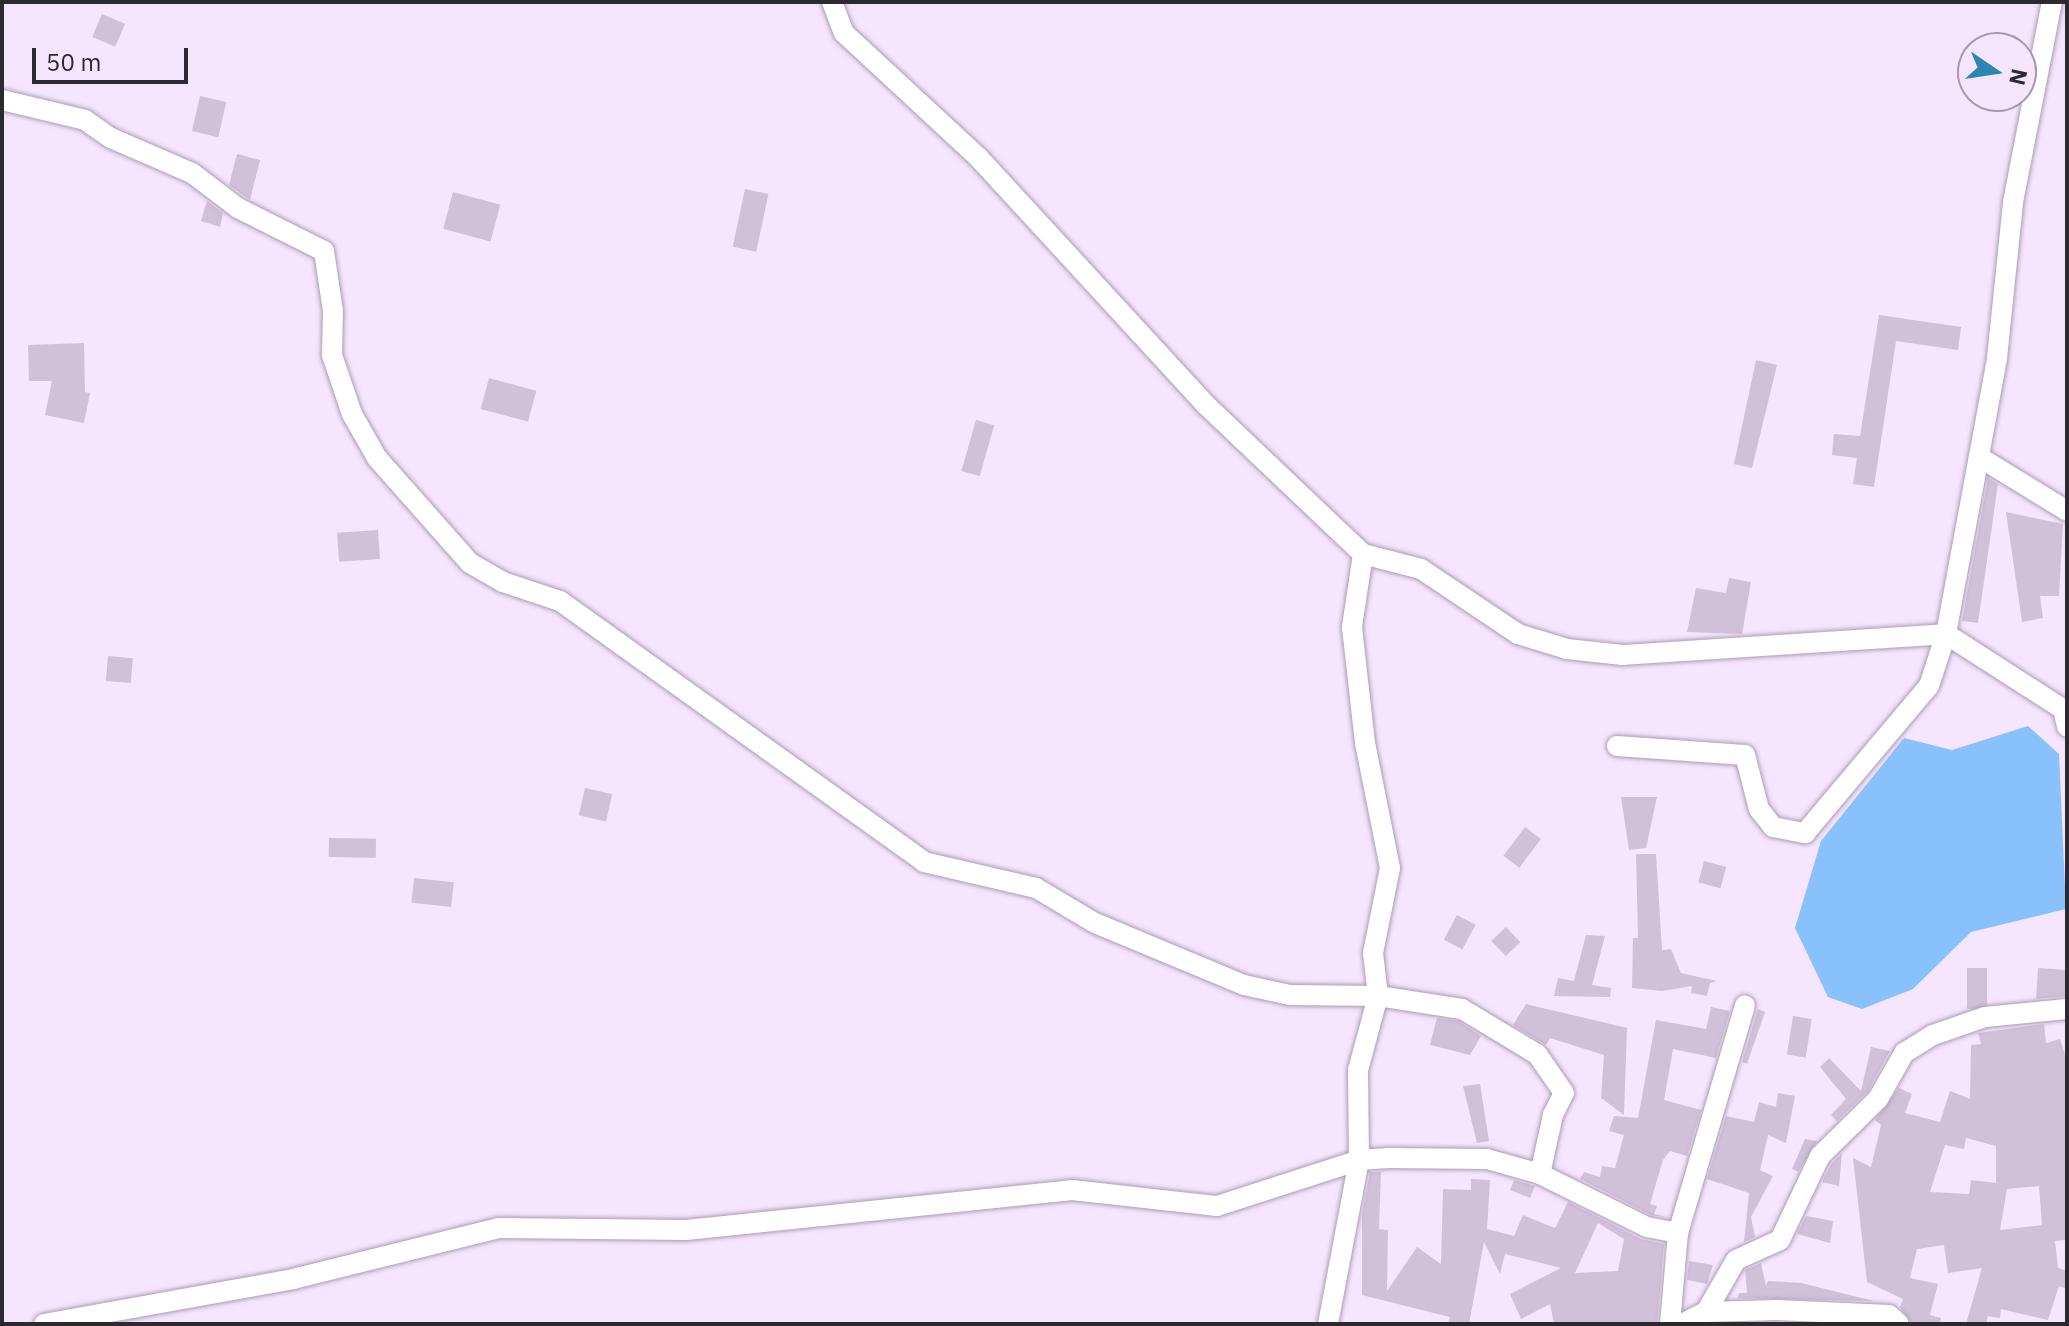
<!DOCTYPE html>
<style>
body{margin:0}
#map{position:relative;width:2069px;height:1326px;overflow:hidden;background:#f5e5fe;font-family:"IBM Plex Sans",sans-serif}
div>[style]{position:absolute}
.water>*{inset:0;background:#89c1fd}
.building>*{inset:0;background:#d0c1d9;transform-origin:0 0}
.roads{filter:drop-shadow(0 0 2px #ab9cb3) drop-shadow(0 0 2px #ab9cb3)}
.minor>*{height:20px;margin:-10px;padding:0 10px;transform-origin:10px;border-radius:10px;background:#fff}
span{translate:-50% -50%;white-space:nowrap;text-align:center;line-height:1.15;-webkit-text-stroke:6px #f5e5fe;paint-order:stroke}
.frame{position:absolute;inset:0;border:4px solid #2e2831;pointer-events:none}
.north{position:absolute;left:1957px;top:32px;width:80px;height:80px;box-sizing:border-box;background:#f5e5fe;border:2px solid #a599ac;border-radius:50%;rotate:103deg;font-size:22px;font-weight:700;line-height:32px;text-align:center;color:#2e2831}
.north::after{content:'';display:block;margin:auto;width:28px;height:36px;background:#2d85b3;clip-path:polygon(50% 0,100% 100%,50% 72%,0 100%)}
.scale{position:absolute;left:32px;top:48px;width:156px;height:36px;box-sizing:border-box;border:4px solid #2e2831;border-top:0;padding-left:10px;font-size:24px;line-height:28px;white-space:nowrap;color:#2e2831;-webkit-text-stroke:6px #f5e5fe;paint-order:stroke}
</style>
<div id="map">
<div class="water">
<i style="clip-path:polygon(2028px 726px,2059px 754px,2066px 909px,1971px 932px,1913px 989px,1862px 1009px,1828px 997px,1795px 928px,1821px 841px,1904px 738px,1952px 750px)"></i>
</div>
<div class="building">
<i style="left:102px;top:14px;width:25px;height:25px;rotate:23deg"></i>
<i style="left:200px;top:96px;width:27px;height:36px;rotate:13deg"></i>
<i style="clip-path:polygon(237px 154px,260px 160px,250px 200px,229px 185px)"></i>
<i style="left:745px;top:189px;width:24px;height:59px;rotate:12deg"></i>
<i style="left:453px;top:192px;width:49px;height:38px;rotate:15deg"></i>
<i style="clip-path:polygon(207px 201px,223px 213px,220px 227px,201px 221px)"></i>
<i style="clip-path:polygon(1879px 315px,1961px 327px,1958px 350px,1896px 341px,1874px 487px,1853px 484px,1857px 458px,1832px 455px,1834px 434px,1860px 436px)"></i>
<i style="clip-path:polygon(84px 343px,85px 392px,90px 393px,84px 423px,45px 415px,52px 381px,29px 381px,28px 345px)"></i>
<i style="clip-path:polygon(1756px 360px,1777px 365px,1752px 468px,1734px 464px)"></i>
<i style="left:489px;top:378px;width:49px;height:32px;rotate:15deg"></i>
<i style="left:976px;top:420px;width:19px;height:53px;rotate:16deg"></i>
<i style="clip-path:polygon(1988px 478px,1998px 484px,1978px 623px,1962px 621px)"></i>
<i style="clip-path:polygon(2006px 512px,2063px 524px,2059px 596px,2040px 596px,2043px 618px,2022px 622px)"></i>
<i style="left:378px;top:530px;width:29px;height:41px;rotate:86deg"></i>
<i style="clip-path:polygon(1729px 578px,1751px 582px,1742px 634px,1687px 632px,1696px 588px,1726px 593px)"></i>
<i style="left:108px;top:656px;width:25px;height:25px;rotate:5deg"></i>
<i style="left:585px;top:788px;width:28px;height:28px;rotate:13deg"></i>
<i style="clip-path:polygon(1621px 797px,1657px 797px,1646px 848px,1629px 850px)"></i>
<i style="left:1525px;top:827px;width:20px;height:36px;rotate:37deg"></i>
<i style="left:329px;top:838px;width:47px;height:19px;rotate:1deg"></i>
<i style="clip-path:polygon(1636px 854px,1656px 854px,1662px 950px,1671px 949px,1681px 973px,1717px 981px,1710px 983px,1707px 996px,1691px 993px,1692px 986px,1662px 991px,1632px 988px,1633px 938px,1638px 938px)"></i>
<i style="left:1704px;top:861px;width:23px;height:22px;rotate:15deg"></i>
<i style="left:414px;top:878px;width:40px;height:25px;rotate:6deg"></i>
<i style="left:1457px;top:915px;width:21px;height:28px;rotate:28deg"></i>
<i style="left:1506px;top:927px;width:21px;height:20px;rotate:47deg"></i>
<i style="clip-path:polygon(1586px 935px,1605px 936px,1592px 985px,1611px 988px,1610px 997px,1554px 996px,1558px 978px,1574px 981px)"></i>
<i style="left:1967px;top:968px;width:20px;height:41px"></i>
<i style="clip-path:polygon(2038px 968px,2067px 970px,2067px 996px,2036px 999px)"></i>
<i style="clip-path:polygon(1526px 1004px,1627px 1028px,1624px 1115px,1601px 1098px,1604px 1055px,1550px 1038px,1546px 1045px,1513px 1025px)"></i>
<i style="clip-path:polygon(1711px 1007px,1730px 1011px,1716px 1058px,1673px 1049px,1664px 1100px,1701px 1110px,1687px 1156px,1670px 1151px,1663px 1160px,1650px 1204px,1657px 1206px,1654px 1214px,1666px 1217px,1651px 1215px,1580px 1179px,1584px 1172px,1600px 1177px,1602px 1166px,1615px 1168px,1624px 1135px,1609px 1131px,1614px 1116px,1638px 1118px,1656px 1020px,1706px 1029px)"></i>
<i style="clip-path:polygon(1758px 1009px,1765px 1012px,1747px 1064px,1742px 1062px)"></i>
<i style="left:1793px;top:1016px;width:19px;height:39px;rotate:9deg"></i>
<i style="clip-path:polygon(1437px 1018px,1458px 1021px,1481px 1036px,1470px 1055px,1430px 1045px)"></i>
<i style="clip-path:polygon(evenodd,2044px 1024px,2046px 1043px,2060px 1039px,2067px 1061px,2067px 1240px,2055px 1241px,2058px 1268px,2067px 1271px,2067px 1289px,2059px 1286px,2048px 1320px,2001px 1309px,2000px 1318px,1988px 1316px,1986px 1324px,1966px 1324px,1982px 1268px,1948px 1273px,1944px 1245px,1917px 1249px,1910px 1278px,1938px 1284px,1930px 1315px,1941px 1318px,1940px 1324px,1912px 1324px,1900px 1307px,1903px 1299px,1867px 1282px,1853px 1158px,1871px 1167px,1881px 1125px,1875px 1120px,1899px 1088px,1912px 1094px,1905px 1113px,1940px 1122px,1950px 1091px,1970px 1099px,1971px 1045px,1981px 1044px,1978px 1033px,2044px 1024px,1966px 1138px,1996px 1146px,1996px 1183px,1971px 1180px,1969px 1194px,1930px 1192px,1945px 1145px,1964px 1149px,1966px 1138px,2044px 1024px,2039px 1186px,2042px 1225px,2000px 1230px,2007px 1189px,2039px 1186px)"></i>
<i style="clip-path:polygon(1871px 1047px,1890px 1051px,1868px 1091px,1837px 1121px,1831px 1115px,1846px 1099px,1820px 1067px,1829px 1058px,1861px 1091px)"></i>
<i style="clip-path:polygon(1480px 1084px,1489px 1141px,1477px 1143px,1463px 1086px)"></i>
<i style="clip-path:polygon(1778px 1093px,1795px 1096px,1786px 1143px,1768px 1135px,1760px 1170px,1773px 1176px,1751px 1217px,1755px 1237px,1744px 1242px,1749px 1193px,1707px 1179px,1726px 1116px,1754px 1122px,1759px 1102px,1776px 1107px)"></i>
<i style="clip-path:polygon(1805px 1139px,1817px 1141px,1798px 1172px,1792px 1169px)"></i>
<i style="clip-path:polygon(1842px 1153px,1839px 1186px,1822px 1182px,1831px 1164px)"></i>
<i style="clip-path:polygon(evenodd,1370px 1172px,1381px 1172px,1379px 1229px,1388px 1230px,1387px 1291px,1417px 1247px,1441px 1264px,1443px 1189px,1471px 1190px,1471px 1179px,1490px 1180px,1487px 1229px,1514px 1236px,1523px 1215px,1555px 1228px,1568px 1202px,1641px 1239px,1664px 1244px,1657px 1324px,1554px 1324px,1550px 1304px,1521px 1319px,1510px 1294px,1561px 1268px,1505px 1254px,1500px 1274px,1484px 1242px,1469px 1324px,1448px 1324px,1450px 1317px,1362px 1295px,1362px 1215px,1370px 1172px,1598px 1223px,1624px 1239px,1618px 1271px,1575px 1273px,1598px 1223px)"></i>
<i style="clip-path:polygon(1514px 1180px,1535px 1186px,1530px 1198px,1510px 1190px)"></i>
<i style="clip-path:polygon(1806px 1216px,1833px 1221px,1830px 1243px,1797px 1234px)"></i>
<i style="clip-path:polygon(1689px 1261px,1713px 1265px,1707px 1284px,1687px 1280px)"></i>
<i style="clip-path:polygon(1761px 1263px,1766px 1286px,1768px 1281px,1801px 1283px,1874px 1301px,1738px 1298px,1739px 1293px,1747px 1293px,1745px 1270px)"></i>
</div>
<div class="roads">
<div class="minor">
<i style="left:832px;top:2px;width:33px;rotate:69deg"></i>
<i style="left:844px;top:33px;width:183px;rotate:42.8deg"></i>
<i style="left:978px;top:157px;width:337px;rotate:47.4deg"></i>
<i style="left:1206px;top:405px;width:216px;rotate:43.5deg"></i>
<i style="left:1363px;top:554px;width:74px;rotate:98.6deg"></i>
<i style="left:1352px;top:627px;width:117px;rotate:83.6deg"></i>
<i style="left:1365px;top:743px;width:127px;rotate:78.7deg"></i>
<i style="left:1390px;top:868px;width:87px;rotate:101.3deg"></i>
<i style="left:1373px;top:953px;width:43px;rotate:83.4deg"></i>
<i style="left:1378px;top:996px;width:77px;rotate:105.1deg"></i>
<i style="left:1358px;top:1070px;width:90px;rotate:89.4deg"></i>
<i style="left:1359px;top:1160px;width:167px;rotate:100.7deg"></i>
<i style="left:2px;top:100px;width:85px;rotate:13.5deg"></i>
<i style="left:85px;top:120px;width:32px;rotate:35deg"></i>
<i style="left:111px;top:138px;width:88px;rotate:23.4deg"></i>
<i style="left:192px;top:173px;width:58px;rotate:37.3deg"></i>
<i style="left:238px;top:208px;width:96px;rotate:26.6deg"></i>
<i style="left:324px;top:251px;width:61px;rotate:81.5deg"></i>
<i style="left:333px;top:311px;width:44px;rotate:91.3deg"></i>
<i style="left:332px;top:355px;width:62px;rotate:71.3deg"></i>
<i style="left:352px;top:414px;width:51px;rotate:60.4deg"></i>
<i style="left:377px;top:458px;width:140px;rotate:48.5deg"></i>
<i style="left:470px;top:563px;width:38px;rotate:30deg"></i>
<i style="left:503px;top:582px;width:60px;rotate:18.4deg"></i>
<i style="left:560px;top:601px;width:448px;rotate:35.6deg"></i>
<i style="left:924px;top:862px;width:115px;rotate:13.1deg"></i>
<i style="left:1036px;top:888px;width:69px;rotate:30.7deg"></i>
<i style="left:1095px;top:923px;width:161px;rotate:22.6deg"></i>
<i style="left:1244px;top:985px;width:47px;rotate:12.3deg"></i>
<i style="left:1290px;top:995px;width:88px;rotate:0.7deg"></i>
<i style="left:1378px;top:996px;width:85px;rotate:8.8deg"></i>
<i style="left:1462px;top:1009px;width:87px;rotate:31deg"></i>
<i style="left:1537px;top:1054px;width:47px;rotate:55.3deg"></i>
<i style="left:1564px;top:1093px;width:25px;rotate:117deg"></i>
<i style="left:1553px;top:1115px;width:60px;rotate:102.4deg"></i>
<i style="left:1979px;top:457px;width:103px;rotate:31.5deg"></i>
<i style="left:1363px;top:554px;width:60px;rotate:14.5deg"></i>
<i style="left:1421px;top:569px;width:117px;rotate:33.8deg"></i>
<i style="left:1518px;top:634px;width:51px;rotate:17deg"></i>
<i style="left:1567px;top:649px;width:56px;rotate:6.1deg"></i>
<i style="left:1623px;top:655px;width:324px;rotate:-3.7deg"></i>
<i style="left:1946px;top:634px;width:139px;rotate:32.7deg"></i>
<i style="left:2063px;top:709px;width:18px;rotate:77deg"></i>
<i style="left:1617px;top:746px;width:128px;rotate:4deg"></i>
<i style="left:1745px;top:755px;width:56px;rotate:75.5deg"></i>
<i style="left:1759px;top:809px;width:23px;rotate:52deg"></i>
<i style="left:1773px;top:827px;width:33px;rotate:11deg"></i>
<i style="left:1805px;top:833px;width:192px;rotate:-49.9deg"></i>
<i style="left:1929px;top:686px;width:55px;rotate:-71.9deg"></i>
<i style="left:1946px;top:634px;width:281px;rotate:-79.5deg"></i>
<i style="left:1997px;top:358px;width:157px;rotate:-84.1deg"></i>
<i style="left:2013px;top:202px;width:204px;rotate:-79deg"></i>
<i style="left:1706px;top:1312px;width:60px;rotate:-60deg"></i>
<i style="left:1736px;top:1260px;width:48px;rotate:-24.4deg"></i>
<i style="left:1780px;top:1240px;width:93px;rotate:-64.5deg"></i>
<i style="left:1820px;top:1156px;width:81px;rotate:-44.5deg"></i>
<i style="left:1878px;top:1099px;width:53px;rotate:-60.5deg"></i>
<i style="left:1904px;top:1053px;width:34px;rotate:-32deg"></i>
<i style="left:1933px;top:1035px;width:55px;rotate:-19.1deg"></i>
<i style="left:1985px;top:1017px;width:82px;rotate:-5.6deg"></i>
<i style="left:44px;top:1324px;width:253px;rotate:-10.2deg"></i>
<i style="left:293px;top:1279px;width:212px;rotate:-13.9deg"></i>
<i style="left:499px;top:1228px;width:187px;rotate:0.6deg"></i>
<i style="left:686px;top:1230px;width:388px;rotate:-5.9deg"></i>
<i style="left:1072px;top:1190px;width:146px;rotate:6.3deg"></i>
<i style="left:1217px;top:1206px;width:149px;rotate:-17.9deg"></i>
<i style="left:1359px;top:1160px;width:30px;rotate:-4deg"></i>
<i style="left:1389px;top:1158px;width:98px;rotate:0.6deg"></i>
<i style="left:1487px;top:1159px;width:55px;rotate:15.8deg"></i>
<i style="left:1540px;top:1174px;width:119px;rotate:26.4deg"></i>
<i style="left:1647px;top:1227px;width:32px;rotate:11deg"></i>
<i style="left:1670px;top:1324px;width:91px;rotate:-85deg"></i>
<i style="left:1678px;top:1233px;width:237px;rotate:-73.6deg"></i>
<i style="left:1682px;top:1324px;width:27px;rotate:-27deg"></i>
<i style="left:1706px;top:1312px;width:71px;rotate:-1.6deg"></i>
<i style="left:1777px;top:1310px;width:112px;rotate:2.6deg"></i>
<i style="left:1889px;top:1315px;width:13px;rotate:42deg"></i>
</div>
</div>
<div class="frame"></div>
<div class="north">N</div>
<div class="scale">50 m</div>
</div>
